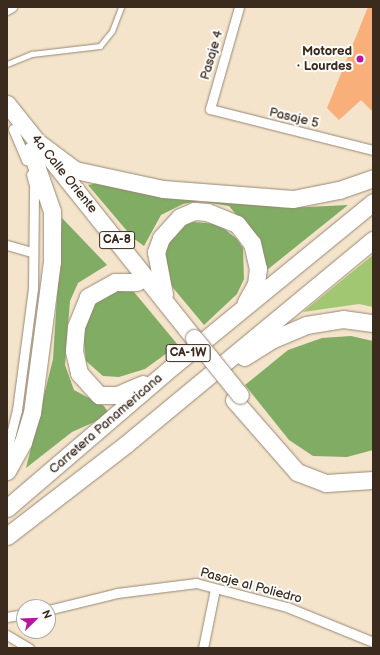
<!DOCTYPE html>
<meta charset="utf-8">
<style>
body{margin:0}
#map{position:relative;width:380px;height:655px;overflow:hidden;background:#f4e4cb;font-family:"Balsamiq Sans",sans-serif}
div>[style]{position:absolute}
.green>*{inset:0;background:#a2c772}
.forest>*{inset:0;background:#81ac64}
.building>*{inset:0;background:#f8af79}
.roads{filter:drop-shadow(0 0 1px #988774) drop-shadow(0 0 1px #988774)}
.lane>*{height:4.5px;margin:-2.25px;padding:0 2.25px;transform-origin:2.25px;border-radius:2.25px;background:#fff}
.street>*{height:9px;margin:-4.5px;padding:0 4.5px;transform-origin:4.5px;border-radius:4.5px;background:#fff}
.highway>*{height:17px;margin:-8.5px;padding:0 8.5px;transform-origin:8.5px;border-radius:8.5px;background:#fff}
.bridges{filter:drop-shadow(0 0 1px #988774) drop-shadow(0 0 1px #988774)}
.highway-bridge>*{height:17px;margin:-8.5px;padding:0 8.5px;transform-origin:8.5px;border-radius:8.5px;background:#fff}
.dots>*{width:11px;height:11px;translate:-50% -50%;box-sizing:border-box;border:2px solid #fff;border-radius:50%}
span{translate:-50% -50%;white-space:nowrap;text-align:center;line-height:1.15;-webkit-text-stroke:4px #fff;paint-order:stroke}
.shield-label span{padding:1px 3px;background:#fff;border:1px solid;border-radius:3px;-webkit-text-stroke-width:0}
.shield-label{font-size:12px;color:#3b2a1e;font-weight:700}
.poi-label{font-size:13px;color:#3b2a1e;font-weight:700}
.right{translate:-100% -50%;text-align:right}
.street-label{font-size:13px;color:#3b2a1e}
.frame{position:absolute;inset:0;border:8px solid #3b2a1e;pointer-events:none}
.north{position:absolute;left:16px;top:599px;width:40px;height:40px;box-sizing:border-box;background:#fff;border:1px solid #b1aaa5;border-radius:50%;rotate:67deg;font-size:11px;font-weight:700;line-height:16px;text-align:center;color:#3b2a1e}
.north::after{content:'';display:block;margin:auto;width:14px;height:18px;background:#b5179e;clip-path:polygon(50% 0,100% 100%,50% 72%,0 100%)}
</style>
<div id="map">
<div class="green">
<i style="clip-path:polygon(373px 255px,373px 307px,359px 304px,303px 312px)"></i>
</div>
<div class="forest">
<i style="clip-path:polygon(98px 183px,286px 208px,348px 205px,267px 270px,256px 238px,229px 206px,199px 201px,183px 204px,161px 215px,144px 246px,133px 238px,88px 185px)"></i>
<i style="clip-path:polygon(62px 218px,107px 265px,78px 283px,70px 301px,65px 365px,74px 390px,104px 406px,110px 415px,72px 432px,26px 468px,53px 359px)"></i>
<i style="clip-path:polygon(193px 222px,218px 224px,237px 239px,243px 248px,244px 279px,237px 294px,204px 325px,169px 283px,165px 257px,170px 239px,183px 226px)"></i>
<i style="clip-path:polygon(117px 291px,134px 292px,178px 345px,145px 369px,119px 377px,103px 376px,86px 361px,82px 325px,88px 308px,102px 294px)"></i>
<i style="clip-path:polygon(351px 336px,373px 341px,373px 450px,347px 457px,313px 456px,289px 440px,245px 385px,288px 350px,322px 338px)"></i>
</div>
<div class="building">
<i style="clip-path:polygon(368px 7px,373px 7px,373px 112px,361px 100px,339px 120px,327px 108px)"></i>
</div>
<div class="roads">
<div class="lane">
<i style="left:7px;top:64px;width:27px;rotate:-22deg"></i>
<i style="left:32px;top:54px;width:68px;rotate:-6.7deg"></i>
<i style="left:100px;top:46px;width:19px;rotate:-51deg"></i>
<i style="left:112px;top:31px;width:26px;rotate:-69deg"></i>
</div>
<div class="street">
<i style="left:239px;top:7px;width:106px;rotate:105.9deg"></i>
<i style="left:210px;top:109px;width:168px;rotate:14.1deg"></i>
<i style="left:7px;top:10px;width:6px;rotate:-31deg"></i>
<i style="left:13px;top:129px;width:34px;rotate:67deg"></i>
<i style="left:7px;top:245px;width:25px;rotate:16deg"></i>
<i style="left:7px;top:450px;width:41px;rotate:-76deg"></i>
<i style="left:17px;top:410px;width:122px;rotate:-82.5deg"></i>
<i style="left:33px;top:289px;width:104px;rotate:-89.4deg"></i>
<i style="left:34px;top:185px;width:11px;rotate:-105deg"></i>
<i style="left:48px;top:610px;width:71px;rotate:-13.8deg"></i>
<i style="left:117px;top:593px;width:80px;rotate:-7.2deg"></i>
<i style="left:196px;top:583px;width:94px;rotate:14.8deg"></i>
<i style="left:287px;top:607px;width:93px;rotate:22.1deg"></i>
<i style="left:7px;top:617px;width:17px;rotate:-10deg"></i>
<i style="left:7px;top:635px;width:26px;rotate:31deg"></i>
<i style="left:203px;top:648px;width:60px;rotate:-78.5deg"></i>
</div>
<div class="highway">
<i style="left:7px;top:104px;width:300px;rotate:51.4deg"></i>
<i style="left:39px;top:143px;width:45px;rotate:36.9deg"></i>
<i style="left:75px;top:170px;width:90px;rotate:12.2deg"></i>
<i style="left:163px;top:189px;width:130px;rotate:4.4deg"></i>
<i style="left:293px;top:199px;width:47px;rotate:-11.1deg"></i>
<i style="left:339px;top:190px;width:36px;rotate:-19deg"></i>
<i style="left:137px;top:282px;width:22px;rotate:180deg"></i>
<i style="left:115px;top:282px;width:31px;rotate:151deg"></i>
<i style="left:88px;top:297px;width:32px;rotate:112deg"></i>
<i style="left:76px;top:327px;width:24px;rotate:95deg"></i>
<i style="left:74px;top:351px;width:23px;rotate:77deg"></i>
<i style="left:79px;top:373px;width:30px;rotate:48deg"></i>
<i style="left:99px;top:395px;width:18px"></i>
<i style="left:117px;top:395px;width:28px;rotate:-23deg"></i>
<i style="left:164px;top:294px;width:43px;rotate:-100.8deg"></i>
<i style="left:156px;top:252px;width:15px;rotate:-70deg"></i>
<i style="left:161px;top:238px;width:28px;rotate:-48deg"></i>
<i style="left:180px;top:217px;width:15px;rotate:-23deg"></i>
<i style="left:194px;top:211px;width:13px;rotate:4deg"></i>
<i style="left:207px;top:212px;width:32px;rotate:22deg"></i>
<i style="left:237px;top:224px;width:24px;rotate:52deg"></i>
<i style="left:252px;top:243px;width:26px;rotate:77deg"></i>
<i style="left:258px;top:268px;width:16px;rotate:97deg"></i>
<i style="left:256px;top:284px;width:21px;rotate:119deg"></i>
<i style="left:244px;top:357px;width:32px;rotate:-32deg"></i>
<i style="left:271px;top:340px;width:38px;rotate:-23deg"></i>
<i style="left:306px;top:325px;width:37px;rotate:-9deg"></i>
<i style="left:343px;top:319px;width:30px;rotate:8deg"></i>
<i style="left:234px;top:400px;width:96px;rotate:48.8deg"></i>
<i style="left:297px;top:472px;width:31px;rotate:21deg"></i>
<i style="left:326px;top:483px;width:47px;rotate:-3.7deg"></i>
<i style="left:7px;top:471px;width:33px;rotate:-61deg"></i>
<i style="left:23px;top:442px;width:30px;rotate:-73deg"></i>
<i style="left:32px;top:413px;width:153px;rotate:-82.5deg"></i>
<i style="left:52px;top:261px;width:50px;rotate:-90deg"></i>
<i style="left:52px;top:211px;width:64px;rotate:-109.3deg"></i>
<i style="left:7px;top:508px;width:220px;rotate:-40.6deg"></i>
<i style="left:174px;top:365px;width:257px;rotate:-39.3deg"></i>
<i style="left:7px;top:536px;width:149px;rotate:-37.6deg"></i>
<i style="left:125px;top:445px;width:322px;rotate:-39.6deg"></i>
</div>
</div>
<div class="bridges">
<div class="highway-bridge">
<i style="left:194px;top:338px;width:73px;rotate:51.1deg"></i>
</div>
</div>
<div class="dots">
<i style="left:360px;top:59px;background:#b5179e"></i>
</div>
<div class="shield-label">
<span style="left:117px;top:240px">CA-8</span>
<span style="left:188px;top:353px">CA-1W</span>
</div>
<div class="poi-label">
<span class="right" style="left:352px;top:59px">Motored<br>• Lourdes</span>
</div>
<div class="street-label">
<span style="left:212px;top:55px;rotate:-74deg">Pasaje 4</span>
<span style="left:294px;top:118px;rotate:13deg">Pasaje 5</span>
<span style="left:64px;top:174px;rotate:51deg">4a Calle Oriente</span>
<span style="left:106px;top:424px;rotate:-41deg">Carretera Panamericana</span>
<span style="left:251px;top:586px;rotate:15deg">Pasaje al Poliedro</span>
</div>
<div class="frame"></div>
<div class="north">N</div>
</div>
